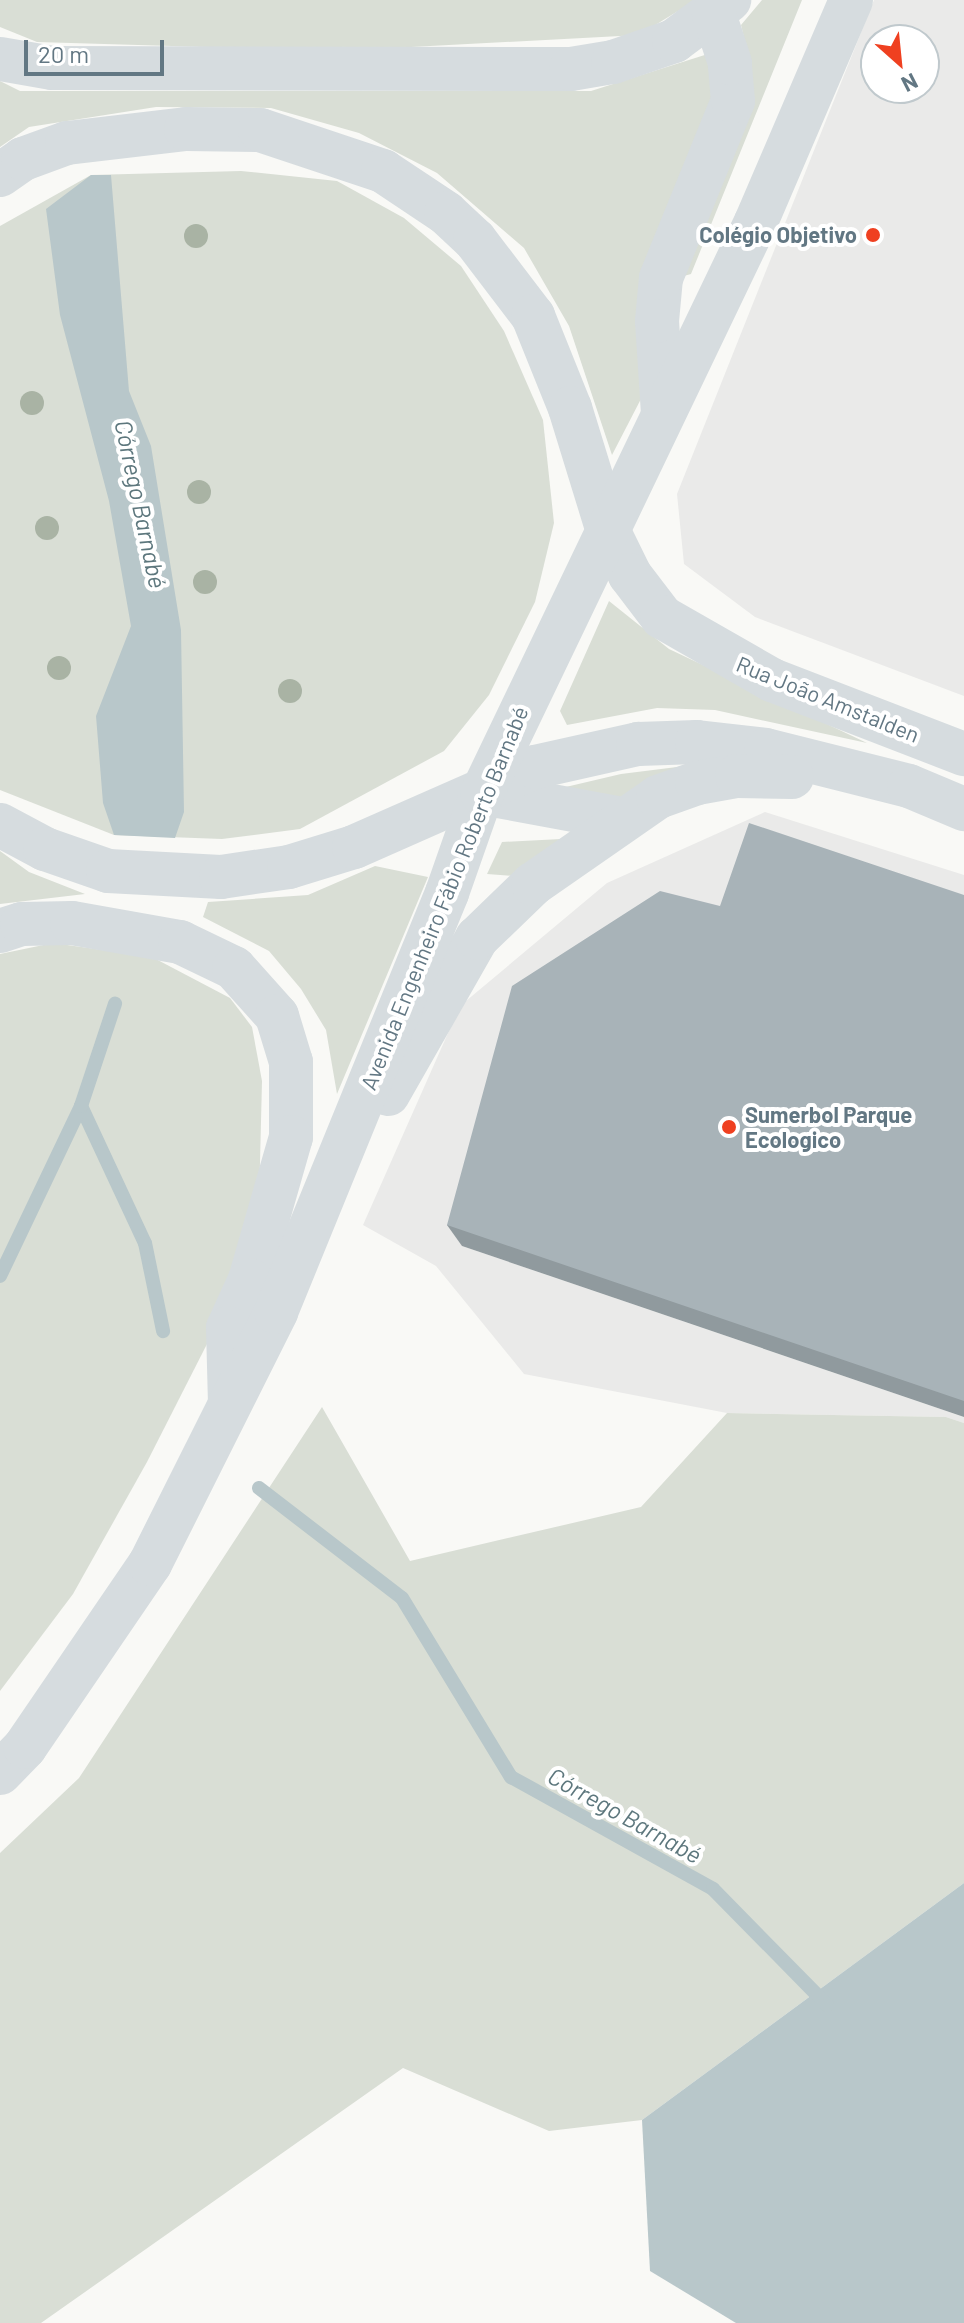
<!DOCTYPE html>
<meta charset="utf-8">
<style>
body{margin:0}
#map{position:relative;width:964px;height:2323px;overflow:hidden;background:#f9f9f6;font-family:Barlow,sans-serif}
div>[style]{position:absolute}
.built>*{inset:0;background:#eaeae9}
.green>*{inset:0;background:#d9ded5}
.water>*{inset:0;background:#b8c7ca}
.stream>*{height:14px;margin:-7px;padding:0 7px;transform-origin:7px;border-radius:7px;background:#b8c7ca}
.primary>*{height:44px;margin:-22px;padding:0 22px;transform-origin:22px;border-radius:22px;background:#d6dcdf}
.trees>*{width:24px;height:24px;margin:-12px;border-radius:50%;background:#a9b3a4}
.wall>*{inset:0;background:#909a9e}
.building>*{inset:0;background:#a8b3b8}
.dots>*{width:22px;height:22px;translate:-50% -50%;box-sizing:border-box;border:4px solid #fff;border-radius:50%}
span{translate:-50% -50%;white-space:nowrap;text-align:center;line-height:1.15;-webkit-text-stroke:8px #fff;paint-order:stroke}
.poi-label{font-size:22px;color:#627783;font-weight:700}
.right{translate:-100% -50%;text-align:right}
.left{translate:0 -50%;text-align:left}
.street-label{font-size:22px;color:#627783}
.water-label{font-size:24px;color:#5d777d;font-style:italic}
.north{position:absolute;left:860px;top:24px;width:80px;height:80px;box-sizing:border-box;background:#fff;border:2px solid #c0c9cd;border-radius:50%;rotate:153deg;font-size:22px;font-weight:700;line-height:32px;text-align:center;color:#627783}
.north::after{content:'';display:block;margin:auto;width:28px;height:36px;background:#ef4020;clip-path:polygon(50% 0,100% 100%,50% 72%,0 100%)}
.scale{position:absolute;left:24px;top:40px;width:140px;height:36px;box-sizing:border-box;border:4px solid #627783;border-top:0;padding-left:10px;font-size:24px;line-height:28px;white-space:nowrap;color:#627783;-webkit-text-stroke:6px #fff;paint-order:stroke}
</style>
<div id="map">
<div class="built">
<i style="clip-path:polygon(evenodd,874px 0,964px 0,964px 696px,755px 617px,684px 564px,677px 494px,874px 0,876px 40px,924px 40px,924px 88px,876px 88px,876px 40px)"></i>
<i style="clip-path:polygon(765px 812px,964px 875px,964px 911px,735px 928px,462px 1246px,964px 1417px,964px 1423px,946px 1417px,727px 1413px,524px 1374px,436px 1266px,363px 1225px,460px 1006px,607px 883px)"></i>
</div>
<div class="green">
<i style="clip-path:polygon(0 0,696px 0,639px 35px,336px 51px,37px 42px,0 27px)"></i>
<i style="clip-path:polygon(762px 0,802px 0,691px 274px,673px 279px,751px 67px,741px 25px)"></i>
<i style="clip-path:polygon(711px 53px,719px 98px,643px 395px,612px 455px,569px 326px,524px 248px,437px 173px,359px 133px,271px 108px,156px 107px,29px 127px,0 147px,0 81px,20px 91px,591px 91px)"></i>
<i style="clip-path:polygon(241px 171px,337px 181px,404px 218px,461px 266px,504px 331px,543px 420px,554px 523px,535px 602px,489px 695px,444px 751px,300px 829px,222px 839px,114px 835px,0 790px,0 226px,91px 175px)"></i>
<i style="clip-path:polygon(609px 601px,669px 649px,867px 743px,715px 710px,657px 708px,567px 725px,560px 711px)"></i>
<i style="clip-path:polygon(685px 766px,621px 798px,553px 790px,621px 774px)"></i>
<i style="clip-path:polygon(561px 839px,514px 876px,487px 874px,502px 842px)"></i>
<i style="clip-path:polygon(0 851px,29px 872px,85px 894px,0 904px)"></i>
<i style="clip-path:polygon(375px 866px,428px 877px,337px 1094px,326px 1030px,301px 989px,269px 951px,203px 917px,208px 902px,308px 895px)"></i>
<i style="clip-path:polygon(53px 943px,152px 957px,230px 998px,252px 1027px,262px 1081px,259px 1203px,207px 1344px,147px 1462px,73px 1594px,0 1691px,0 954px)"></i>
<i style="clip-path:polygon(322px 1407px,410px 1561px,641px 1507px,727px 1413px,946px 1417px,964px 1423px,964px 1883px,642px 2120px,549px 2131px,403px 2068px,41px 2323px,0 2323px,0 1853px,79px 1778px)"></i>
</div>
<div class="water">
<i style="clip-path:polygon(91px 175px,111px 175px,129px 391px,151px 446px,181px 630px,184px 812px,175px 838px,114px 835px,103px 803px,96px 716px,131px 626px,109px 501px,60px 315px,46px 209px)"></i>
<i style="clip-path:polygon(964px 1883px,964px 2323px,736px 2323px,650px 2271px,642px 2120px)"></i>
</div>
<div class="stream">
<i style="left:81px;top:1106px;width:151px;rotate:65deg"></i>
<i style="left:145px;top:1243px;width:90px;rotate:78.4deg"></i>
<i style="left:0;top:1276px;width:188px;rotate:-64.5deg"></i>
<i style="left:81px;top:1106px;width:108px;rotate:-71.6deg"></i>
<i style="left:259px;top:1488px;width:180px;rotate:37.6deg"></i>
<i style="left:402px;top:1598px;width:210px;rotate:58.7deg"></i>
<i style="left:511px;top:1777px;width:231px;rotate:29deg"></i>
<i style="left:713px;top:1889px;width:163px;rotate:45.5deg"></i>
</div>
<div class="primary">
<i style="left:0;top:59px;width:53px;rotate:9.8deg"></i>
<i style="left:52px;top:68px;width:519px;rotate:0.11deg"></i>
<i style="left:571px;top:69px;width:43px;rotate:-9.5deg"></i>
<i style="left:613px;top:62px;width:65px;rotate:-19deg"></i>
<i style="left:674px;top:41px;width:69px;rotate:-36.7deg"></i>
<i style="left:0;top:175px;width:28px;rotate:-35deg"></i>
<i style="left:23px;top:159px;width:47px;rotate:-20deg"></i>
<i style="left:67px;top:143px;width:120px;rotate:-6.7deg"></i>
<i style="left:186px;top:129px;width:74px;rotate:0.8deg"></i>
<i style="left:260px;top:130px;width:130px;rotate:18.4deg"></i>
<i style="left:383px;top:171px;width:76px;rotate:33.7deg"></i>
<i style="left:446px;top:213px;width:40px;rotate:43deg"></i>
<i style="left:475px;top:240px;width:96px;rotate:52.7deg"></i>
<i style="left:533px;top:316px;width:99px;rotate:68.1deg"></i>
<i style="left:570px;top:408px;width:126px;rotate:72.9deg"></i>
<i style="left:607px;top:528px;width:52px;rotate:63.9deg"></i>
<i style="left:630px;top:575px;width:53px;rotate:52.7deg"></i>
<i style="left:662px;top:617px;width:127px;rotate:29.8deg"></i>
<i style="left:772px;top:680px;width:206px;rotate:21.1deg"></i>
<i style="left:663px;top:414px;width:93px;rotate:-93.7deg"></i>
<i style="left:657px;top:321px;width:43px;rotate:-84.7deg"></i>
<i style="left:661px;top:278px;width:191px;rotate:-67.9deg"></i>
<i style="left:733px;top:101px;width:38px;rotate:-95deg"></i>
<i style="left:730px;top:63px;width:52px;rotate:-108.1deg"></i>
<i style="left:482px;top:793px;width:142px;rotate:10.5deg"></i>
<i style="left:0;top:825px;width:51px;rotate:28.1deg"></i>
<i style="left:45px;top:849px;width:67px;rotate:19.2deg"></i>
<i style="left:108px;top:871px;width:113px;rotate:3deg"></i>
<i style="left:221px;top:877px;width:69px;rotate:-8.4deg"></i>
<i style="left:289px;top:867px;width:68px;rotate:-17.1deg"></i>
<i style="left:354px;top:847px;width:198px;rotate:-23.8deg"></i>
<i style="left:535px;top:767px;width:106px;rotate:-12.6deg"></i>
<i style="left:638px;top:744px;width:59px;rotate:-1.9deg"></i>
<i style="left:697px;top:742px;width:69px;rotate:6.6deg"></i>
<i style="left:766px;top:750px;width:147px;rotate:14.1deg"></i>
<i style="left:909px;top:786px;width:60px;rotate:22.7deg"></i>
<i style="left:0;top:931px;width:23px;rotate:-18deg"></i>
<i style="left:22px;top:924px;width:50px;rotate:-1.1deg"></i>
<i style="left:72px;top:923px;width:110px;rotate:10deg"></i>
<i style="left:180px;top:942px;width:60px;rotate:25.7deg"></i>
<i style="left:234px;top:968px;width:64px;rotate:48.1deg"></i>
<i style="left:277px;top:1016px;width:48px;rotate:73.1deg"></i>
<i style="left:291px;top:1062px;width:75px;rotate:90deg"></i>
<i style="left:291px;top:1137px;width:149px;rotate:106deg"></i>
<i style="left:250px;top:1280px;width:53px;rotate:114.6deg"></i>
<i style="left:228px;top:1328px;width:74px;rotate:88.5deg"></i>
<i style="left:388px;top:1094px;width:180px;rotate:-60.3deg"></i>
<i style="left:477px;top:938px;width:78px;rotate:-44deg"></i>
<i style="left:533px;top:884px;width:152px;rotate:-34.8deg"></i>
<i style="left:658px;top:797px;width:41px;rotate:-19.7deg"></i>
<i style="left:697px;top:783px;width:41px;rotate:-9.9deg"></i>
<i style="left:737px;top:776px;width:55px;rotate:1deg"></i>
<i style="left:0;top:1773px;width:36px;rotate:-46deg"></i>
<i style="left:25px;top:1747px;width:222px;rotate:-55.7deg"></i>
<i style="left:150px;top:1564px;width:282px;rotate:-63.4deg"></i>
<i style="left:276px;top:1312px;width:453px;rotate:-67.8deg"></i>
<i style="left:447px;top:893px;width:106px;rotate:-70.7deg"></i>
<i style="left:482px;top:793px;width:633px;rotate:-64.37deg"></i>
<i style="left:756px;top:222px;width:241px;rotate:-66.8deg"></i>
</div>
<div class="trees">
<i style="left:196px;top:236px"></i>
<i style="left:32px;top:403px"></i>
<i style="left:199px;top:492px"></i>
<i style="left:47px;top:528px"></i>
<i style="left:205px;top:582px"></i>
<i style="left:59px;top:668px"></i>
<i style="left:290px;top:691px"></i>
</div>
<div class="wall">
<i style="clip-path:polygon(964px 895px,964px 1417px,462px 1246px,447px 1225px)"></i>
</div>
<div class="building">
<i style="clip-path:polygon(749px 823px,964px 895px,964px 1401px,447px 1225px,512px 986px,660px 891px,720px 906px)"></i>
</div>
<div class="dots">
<i style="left:873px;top:235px;background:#ef4020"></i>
<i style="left:729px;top:1127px;background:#ef4020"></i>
</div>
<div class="poi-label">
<span class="right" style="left:857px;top:235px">Colégio Objetivo</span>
<span class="left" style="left:745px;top:1127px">Sumerbol Parque<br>Ecologico</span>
</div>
<div class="street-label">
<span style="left:828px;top:699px;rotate:22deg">Rua João Amstalden</span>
<span style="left:444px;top:898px;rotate:-68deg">Avenida Engenheiro Fábio Roberto Barnabé</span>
</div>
<div class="water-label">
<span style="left:141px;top:504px;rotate:78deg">Córrego Barnabé</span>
<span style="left:625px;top:1815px;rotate:29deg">Córrego Barnabé</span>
</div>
<div class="north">N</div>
<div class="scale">20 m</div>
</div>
